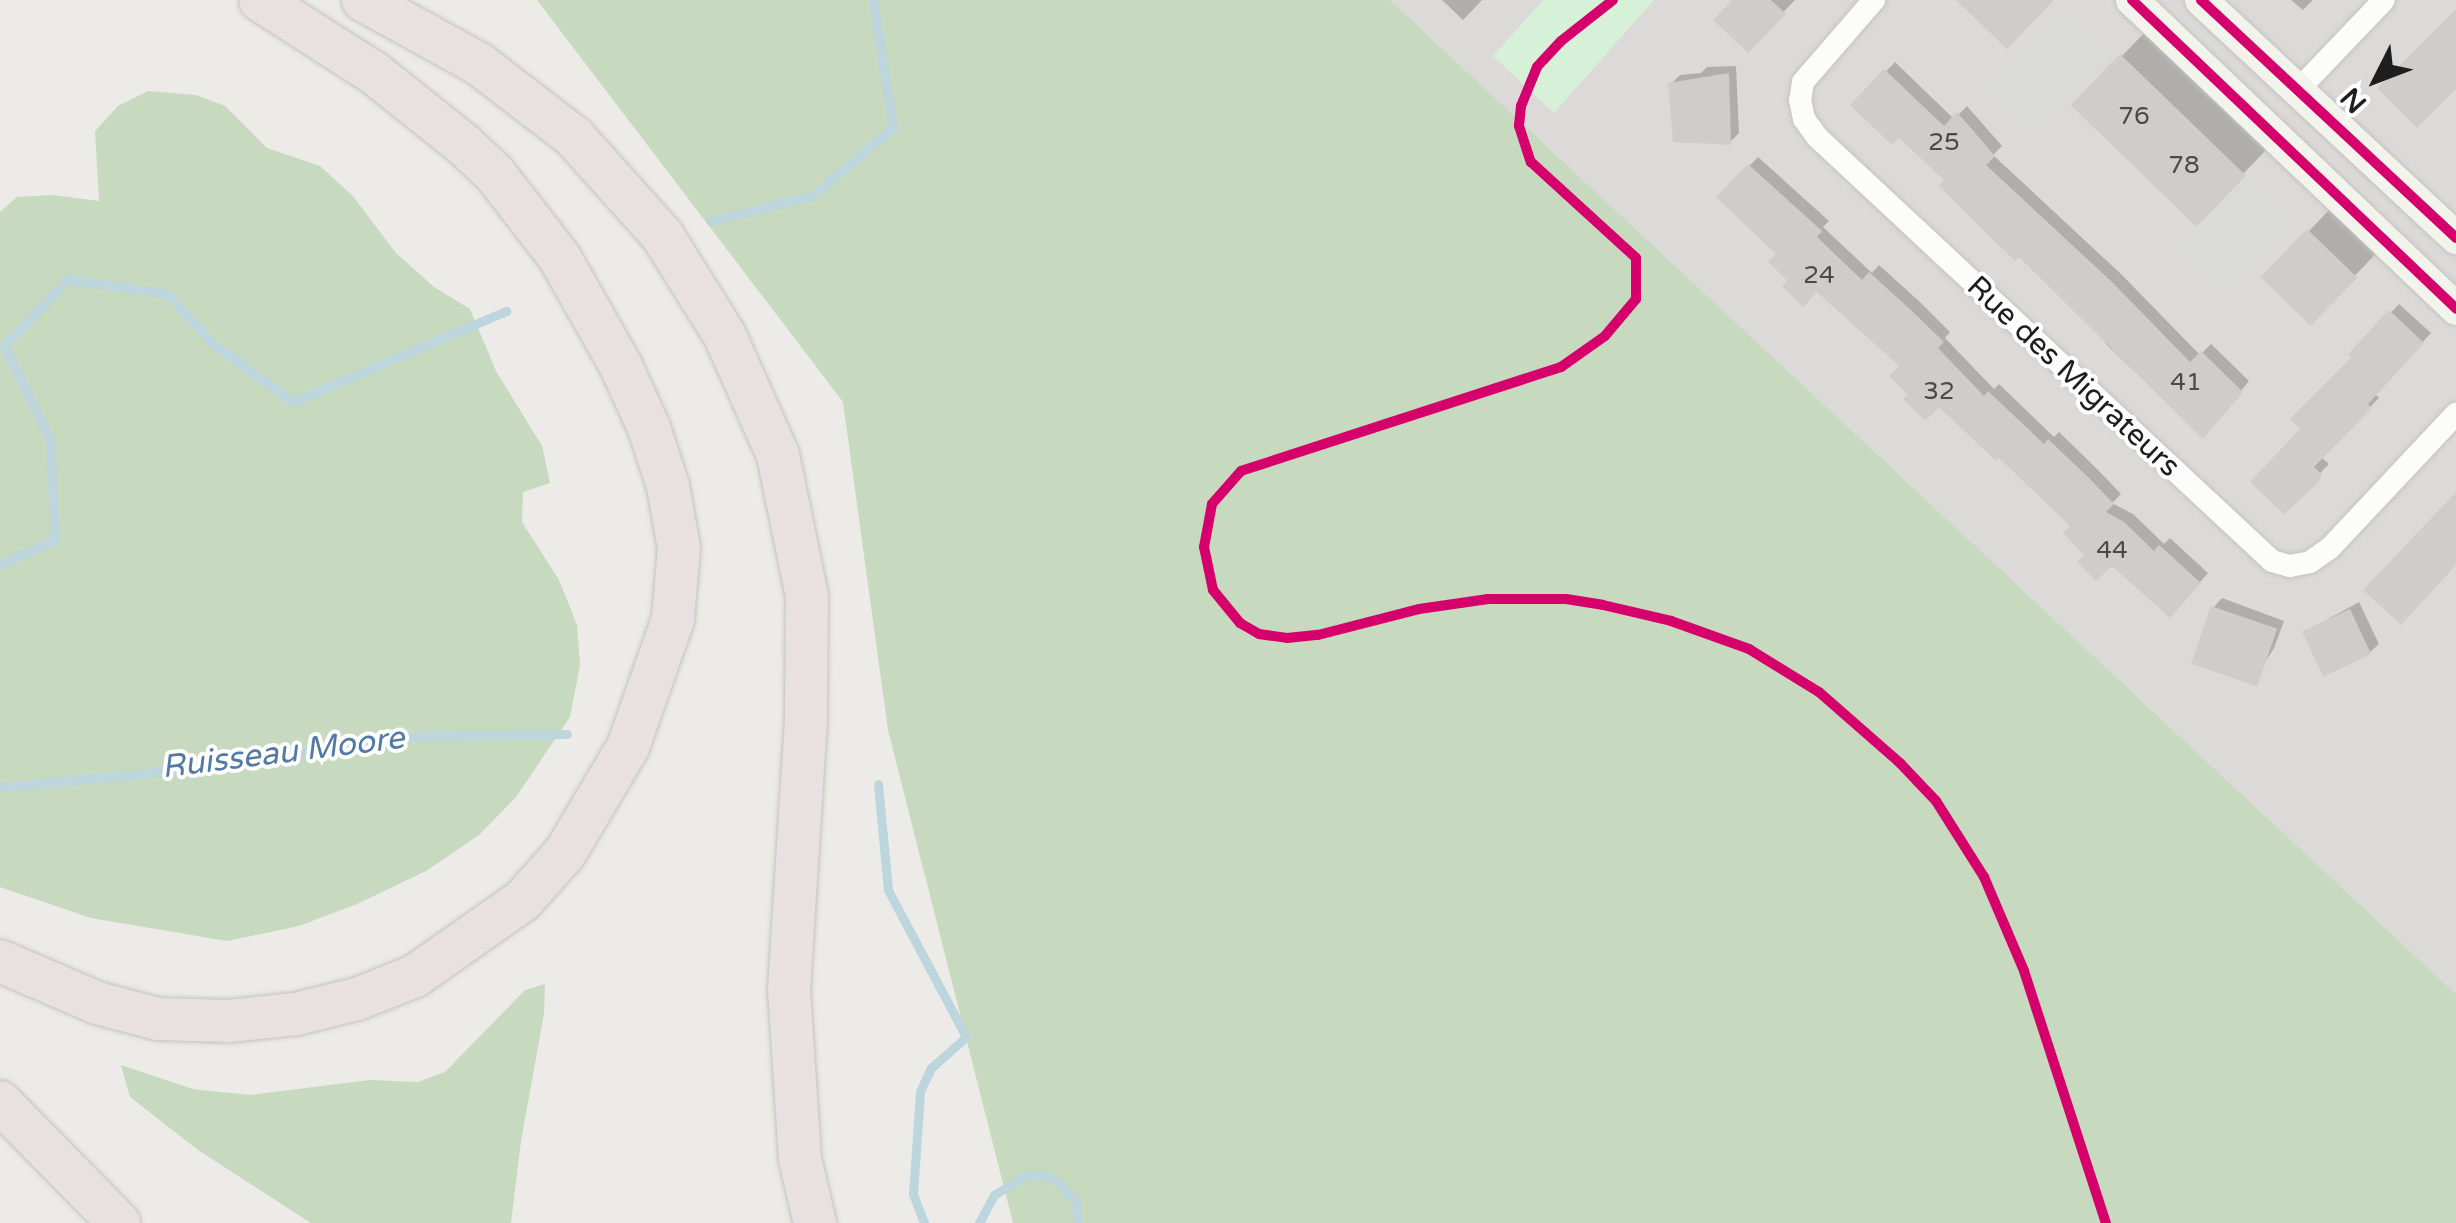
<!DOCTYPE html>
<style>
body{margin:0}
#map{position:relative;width:2456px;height:1223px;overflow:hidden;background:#ecebe7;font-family:"Varela Round",sans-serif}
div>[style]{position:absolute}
.residential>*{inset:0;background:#dbdad8}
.religious>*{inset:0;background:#dadad8;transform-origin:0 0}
.forest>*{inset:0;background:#c7d9bf}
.park>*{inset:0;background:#d7f0d8}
.shadow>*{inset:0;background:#0003;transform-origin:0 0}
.stream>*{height:9px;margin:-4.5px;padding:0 4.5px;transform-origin:4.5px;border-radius:4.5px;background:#bdd5dc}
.building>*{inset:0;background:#cfcdca;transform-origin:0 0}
.roads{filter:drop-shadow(0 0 2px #c3c3c1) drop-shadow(0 0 2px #c3c3c1)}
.street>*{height:22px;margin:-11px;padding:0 11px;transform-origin:11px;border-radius:11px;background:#fcfcfb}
.secondary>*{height:32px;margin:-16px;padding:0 16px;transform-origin:16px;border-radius:16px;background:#f2f3eb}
.highway>*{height:42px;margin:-21px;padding:0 21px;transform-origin:21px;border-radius:21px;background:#e9e0e1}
.cycleway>*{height:10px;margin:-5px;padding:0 5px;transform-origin:5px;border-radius:5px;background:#d6006c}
span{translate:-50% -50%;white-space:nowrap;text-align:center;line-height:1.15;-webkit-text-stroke:8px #fff;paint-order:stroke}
.number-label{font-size:25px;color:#4a4a49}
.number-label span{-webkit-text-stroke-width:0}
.street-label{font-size:30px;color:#1e1e1e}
.water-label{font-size:32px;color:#5379a6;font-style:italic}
.north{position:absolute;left:2326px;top:30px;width:100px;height:100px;-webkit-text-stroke:8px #fff;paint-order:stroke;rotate:228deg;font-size:28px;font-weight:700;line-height:40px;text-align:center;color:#1e1e1e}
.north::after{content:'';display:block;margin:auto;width:35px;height:45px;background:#1e1e1e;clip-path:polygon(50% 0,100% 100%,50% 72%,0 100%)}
</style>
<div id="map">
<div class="residential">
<i style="clip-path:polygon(1390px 0,2456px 0,2456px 994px)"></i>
</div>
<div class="religious">
<i style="left:2062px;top:6px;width:66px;height:110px;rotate:44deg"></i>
<i style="left:2245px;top:176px;width:70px;height:100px;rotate:44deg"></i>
</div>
<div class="forest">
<i style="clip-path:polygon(537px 0,1390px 0,2456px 994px,2456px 1223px,1013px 1223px,888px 730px,843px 402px)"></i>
<i style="clip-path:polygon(148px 91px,196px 95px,225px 106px,267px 148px,320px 166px,352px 195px,396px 253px,434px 287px,470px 309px,496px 371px,542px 446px,550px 483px,523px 492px,522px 522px,559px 580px,577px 625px,580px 665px,570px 717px,516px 797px,479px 835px,426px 871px,357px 904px,299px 926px,227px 941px,91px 918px,0 887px,0 212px,17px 197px,53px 195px,99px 201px,95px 131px,118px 106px)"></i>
<i style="clip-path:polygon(545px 984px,544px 1014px,521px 1141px,511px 1223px,311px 1223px,198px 1150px,130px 1097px,121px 1065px,193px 1089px,250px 1095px,370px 1080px,418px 1082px,445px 1072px,525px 990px)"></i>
</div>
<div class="park">
<i style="clip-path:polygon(1543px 0,1654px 0,1554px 113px,1493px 56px)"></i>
</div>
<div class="shadow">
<i style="clip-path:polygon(1442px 0,1482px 0,1463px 20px)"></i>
<i style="clip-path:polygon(1737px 0,1795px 0,1748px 49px)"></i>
<i style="clip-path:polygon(2291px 0,2313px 0,2303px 10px)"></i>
<i style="clip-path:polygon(2147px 30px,2268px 148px,2197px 222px,2122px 56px)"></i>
<i style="clip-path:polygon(1895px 62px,1954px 119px,1967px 106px,2002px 146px,1993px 155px,2121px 274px,2200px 355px,2211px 344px,2249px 381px,2203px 436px,2108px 346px,2095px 327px,1947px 180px,1899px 135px,1854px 105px)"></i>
<i style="clip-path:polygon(1736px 66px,1739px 133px,1730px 142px,1671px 84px,1680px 75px,1701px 73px,1707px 67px)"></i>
<i style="clip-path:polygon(1758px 157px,1829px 221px,1823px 227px,1872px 273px,1879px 265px,1921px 303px,1950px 332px,1945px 338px,1994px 389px,1999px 384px,2054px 437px,2059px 432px,2098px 470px,2121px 494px,2112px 503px,2133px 514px,2164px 544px,2170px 538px,2208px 573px,2179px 606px,2112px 562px,2087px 555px,2074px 526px,1902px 366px,1818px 288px,1790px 280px,1779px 254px,1720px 197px)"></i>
<i style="left:2334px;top:205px;width:64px;height:101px;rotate:44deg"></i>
<i style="clip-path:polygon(2399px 304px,2431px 333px,2375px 394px,2379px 398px,2321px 457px,2329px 464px,2284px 510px,2304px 429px,2355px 357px,2352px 354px)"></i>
<i style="clip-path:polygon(2222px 598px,2284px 621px,2274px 648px,2253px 682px,2214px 607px)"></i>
<i style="clip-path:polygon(2359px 602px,2379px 644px,2370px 652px,2305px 632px)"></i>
</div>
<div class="stream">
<i style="left:710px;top:221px;width:105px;rotate:-13.8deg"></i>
<i style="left:812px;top:196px;width:106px;rotate:-40deg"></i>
<i style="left:893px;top:128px;width:130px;rotate:-98.9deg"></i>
<i style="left:0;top:564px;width:60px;rotate:-23.6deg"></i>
<i style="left:55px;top:540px;width:101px;rotate:-92.8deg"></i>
<i style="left:50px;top:439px;width:104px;rotate:-116.3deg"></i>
<i style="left:4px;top:346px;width:93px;rotate:-46.3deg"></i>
<i style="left:68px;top:279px;width:101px;rotate:8.5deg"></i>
<i style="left:168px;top:294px;width:64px;rotate:48.1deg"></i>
<i style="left:211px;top:342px;width:102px;rotate:36.2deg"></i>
<i style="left:293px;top:402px;width:232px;rotate:-23.1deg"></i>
<i style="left:878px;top:784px;width:106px;rotate:84.6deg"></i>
<i style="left:888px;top:890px;width:166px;rotate:62deg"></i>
<i style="left:966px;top:1037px;width:47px;rotate:138.5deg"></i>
<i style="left:931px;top:1068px;width:26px;rotate:115deg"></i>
<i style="left:920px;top:1092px;width:102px;rotate:93.9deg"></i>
<i style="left:913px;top:1194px;width:31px;rotate:69deg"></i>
<i style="left:0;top:787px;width:134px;rotate:-5.2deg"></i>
<i style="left:133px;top:775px;width:292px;rotate:-7.7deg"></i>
<i style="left:422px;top:736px;width:145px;rotate:-0.8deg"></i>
<i style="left:979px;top:1223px;width:32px;rotate:-62deg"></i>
<i style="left:994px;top:1195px;width:38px;rotate:-32deg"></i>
<i style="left:1026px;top:1175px;width:18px"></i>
<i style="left:1044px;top:1175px;width:18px;rotate:29deg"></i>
<i style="left:1060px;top:1184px;width:24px;rotate:48deg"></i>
<i style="left:1076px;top:1202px;width:21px;rotate:85deg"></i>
</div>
<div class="building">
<i style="clip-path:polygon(1732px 0,1771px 0,1786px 14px,1748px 53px,1713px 20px)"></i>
<i style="clip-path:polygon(1956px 0,2054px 0,2007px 49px)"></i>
<i style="clip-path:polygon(2456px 9px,2456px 89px,2417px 128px,2377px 88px)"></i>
<i style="left:2120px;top:54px;width:175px;height:71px;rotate:44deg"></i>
<i style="clip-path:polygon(1884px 69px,1944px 126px,1957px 112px,1995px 156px,1986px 165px,2112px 282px,2190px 362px,2201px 351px,2243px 392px,2203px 439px,2019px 257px,2015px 261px,1974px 221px,1939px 186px,1944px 180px,1899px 138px,1892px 145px,1850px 105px)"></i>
<i style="clip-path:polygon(1729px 73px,1731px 145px,1673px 142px,1668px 83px)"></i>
<i style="clip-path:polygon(1748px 164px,1822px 231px,1817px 237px,1862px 280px,1869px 272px,1913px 312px,1944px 342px,1938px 348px,1984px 396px,1988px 391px,2044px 444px,2048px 439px,2089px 478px,2114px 504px,2106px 512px,2124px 522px,2154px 551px,2159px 545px,2201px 583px,2170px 618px,2112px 566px,2096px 581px,2077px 562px,2084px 555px,2063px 533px,2070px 526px,1999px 458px,1996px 461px,1939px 407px,1925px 421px,1903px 399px,1908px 395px,1889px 376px,1899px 366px,1817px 292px,1803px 307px,1782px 286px,1787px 280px,1768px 262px,1776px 254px,1716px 197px)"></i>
<i style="left:2307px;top:229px;width:70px;height:67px;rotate:44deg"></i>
<i style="clip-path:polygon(2389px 310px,2424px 343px,2368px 404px,2372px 408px,2314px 467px,2322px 475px,2317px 484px,2284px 514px,2250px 482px,2300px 429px,2290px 419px,2352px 357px,2348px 354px)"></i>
<i style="clip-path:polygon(2456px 492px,2456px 565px,2401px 625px,2363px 590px)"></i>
<i style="left:2211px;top:606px;width:70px;height:61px;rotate:19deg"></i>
<i style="left:2350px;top:609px;width:50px;height:53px;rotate:65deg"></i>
</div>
<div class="roads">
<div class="street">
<i style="left:1874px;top:0;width:108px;rotate:130.9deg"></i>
<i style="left:1803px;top:82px;width:18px;rotate:99deg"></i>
<i style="left:1800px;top:100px;width:19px;rotate:78deg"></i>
<i style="left:1804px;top:119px;width:22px;rotate:54deg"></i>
<i style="left:1817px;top:137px;width:622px;rotate:42.98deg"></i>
<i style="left:2272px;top:561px;width:19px;rotate:16deg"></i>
<i style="left:2290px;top:566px;width:20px;rotate:-11deg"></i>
<i style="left:2310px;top:562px;width:24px;rotate:-35deg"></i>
<i style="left:2330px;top:548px;width:184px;rotate:-46.8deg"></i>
<i style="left:2298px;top:90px;width:124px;rotate:-46.3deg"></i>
</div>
<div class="secondary">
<i style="left:2132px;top:0;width:448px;rotate:43.6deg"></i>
<i style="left:2201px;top:0;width:349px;rotate:43deg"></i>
</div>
<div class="highway">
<i style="left:363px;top:0;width:132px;rotate:28.9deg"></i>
<i style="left:479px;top:64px;width:120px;rotate:37.5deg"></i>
<i style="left:574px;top:137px;width:132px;rotate:48.1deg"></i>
<i style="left:662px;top:235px;width:119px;rotate:58deg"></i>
<i style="left:725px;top:336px;width:130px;rotate:66deg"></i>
<i style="left:778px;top:455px;width:144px;rotate:78.4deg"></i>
<i style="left:807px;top:596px;width:124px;rotate:90.5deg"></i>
<i style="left:806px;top:720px;width:270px;rotate:93.6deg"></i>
<i style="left:789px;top:989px;width:170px;rotate:86.3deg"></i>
<i style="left:800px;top:1159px;width:66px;rotate:76.8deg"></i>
<i style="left:0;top:961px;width:106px;rotate:23.4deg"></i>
<i style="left:97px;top:1003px;width:63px;rotate:14.7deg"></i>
<i style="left:158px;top:1019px;width:71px;rotate:1.6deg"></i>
<i style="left:229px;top:1021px;width:67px;rotate:-6deg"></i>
<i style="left:296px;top:1014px;width:63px;rotate:-13.8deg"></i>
<i style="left:357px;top:999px;width:62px;rotate:-21.6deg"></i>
<i style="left:415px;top:976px;width:132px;rotate:-35.1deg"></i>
<i style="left:523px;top:900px;width:63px;rotate:-48.2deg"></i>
<i style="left:565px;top:853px;width:123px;rotate:-59.3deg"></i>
<i style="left:628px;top:747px;width:136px;rotate:-70.6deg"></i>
<i style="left:673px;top:619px;width:71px;rotate:-85.2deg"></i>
<i style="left:679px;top:548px;width:63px;rotate:-100.1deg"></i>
<i style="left:668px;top:486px;width:61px;rotate:-108.1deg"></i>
<i style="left:649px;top:428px;width:68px;rotate:-114.3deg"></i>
<i style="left:621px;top:366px;width:124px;rotate:-119.5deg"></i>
<i style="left:560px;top:258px;width:108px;rotate:-127.8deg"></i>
<i style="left:494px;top:173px;width:42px;rotate:-136.9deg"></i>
<i style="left:463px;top:144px;width:114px;rotate:-141.4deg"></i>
<i style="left:374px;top:73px;width:135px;rotate:-147.4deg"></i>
<i style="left:0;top:1102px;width:170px;rotate:45.5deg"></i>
</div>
</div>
<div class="cycleway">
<i style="left:1613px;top:0;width:66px;rotate:141.7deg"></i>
<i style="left:1561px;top:41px;width:35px;rotate:133deg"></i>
<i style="left:1537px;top:67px;width:42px;rotate:112.3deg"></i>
<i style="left:1521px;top:106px;width:20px;rotate:96deg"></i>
<i style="left:1519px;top:126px;width:38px;rotate:72deg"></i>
<i style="left:1531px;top:162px;width:142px;rotate:42.4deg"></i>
<i style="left:1636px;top:258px;width:41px;rotate:90deg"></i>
<i style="left:1636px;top:299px;width:48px;rotate:130deg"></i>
<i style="left:1605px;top:336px;width:54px;rotate:144.8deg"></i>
<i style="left:1561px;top:367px;width:336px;rotate:162deg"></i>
<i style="left:1241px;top:471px;width:44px;rotate:131.3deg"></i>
<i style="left:1212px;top:504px;width:44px;rotate:100.5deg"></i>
<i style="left:1204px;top:547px;width:44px;rotate:78.2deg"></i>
<i style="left:1213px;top:590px;width:43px;rotate:50.7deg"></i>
<i style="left:1240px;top:623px;width:22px;rotate:30deg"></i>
<i style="left:1259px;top:634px;width:28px;rotate:8deg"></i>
<i style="left:1287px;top:638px;width:31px;rotate:-6deg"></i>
<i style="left:1318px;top:635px;width:104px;rotate:-14.4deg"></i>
<i style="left:1419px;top:609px;width:70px;rotate:-8.2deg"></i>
<i style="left:1488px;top:599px;width:78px"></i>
<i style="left:1566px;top:599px;width:37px;rotate:9deg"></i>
<i style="left:1603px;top:605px;width:70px;rotate:13.2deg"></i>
<i style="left:1671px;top:621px;width:83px;rotate:19.7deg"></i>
<i style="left:1749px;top:649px;width:82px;rotate:31.6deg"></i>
<i style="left:1819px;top:692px;width:108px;rotate:41.2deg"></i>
<i style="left:1900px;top:763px;width:52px;rotate:46.5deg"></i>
<i style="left:1936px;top:801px;width:90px;rotate:57.7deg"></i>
<i style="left:1984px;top:877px;width:102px;rotate:66.9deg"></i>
<i style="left:2024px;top:971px;width:265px;rotate:72deg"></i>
<i style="left:2132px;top:0;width:448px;rotate:43.6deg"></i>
<i style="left:2201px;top:0;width:349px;rotate:43deg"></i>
</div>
<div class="number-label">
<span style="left:2134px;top:116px">76</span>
<span style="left:1944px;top:142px">25</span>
<span style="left:2184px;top:165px">78</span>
<span style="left:1819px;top:275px">24</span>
<span style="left:2186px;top:382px">41</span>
<span style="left:1939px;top:391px">32</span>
<span style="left:2112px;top:550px">44</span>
</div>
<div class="street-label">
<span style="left:2073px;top:377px;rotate:43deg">Rue des Migrateurs</span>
</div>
<div class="water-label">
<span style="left:283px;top:753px;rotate:-7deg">Ruisseau Moore</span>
</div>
<div class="north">N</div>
</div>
